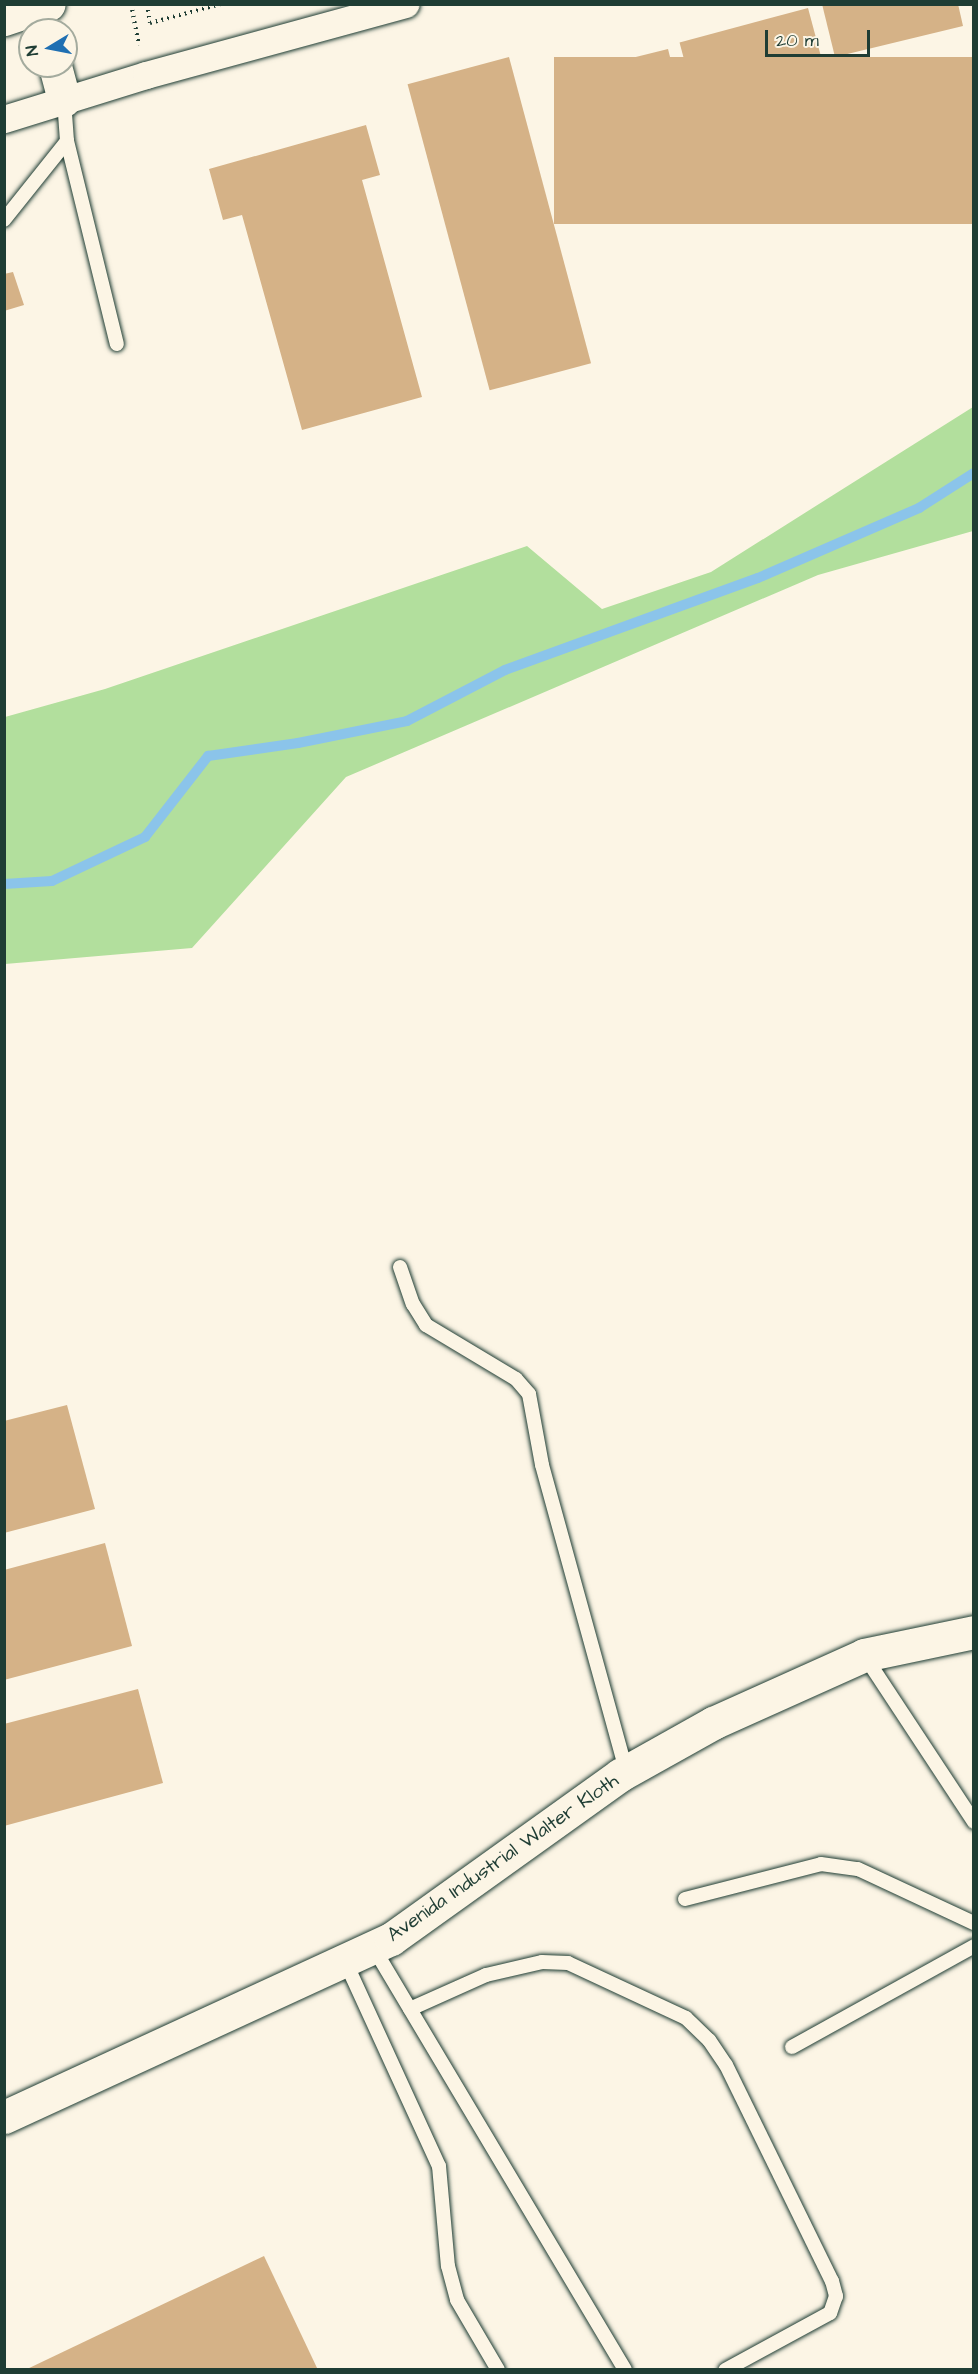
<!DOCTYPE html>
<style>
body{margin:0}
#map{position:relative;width:978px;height:2374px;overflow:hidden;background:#fcf5e5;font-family:"Architects Daughter",sans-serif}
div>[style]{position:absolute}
.green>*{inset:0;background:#b2df9d}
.stream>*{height:10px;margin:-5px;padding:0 5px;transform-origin:5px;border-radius:5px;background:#8bc4ea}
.building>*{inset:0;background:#d5b287;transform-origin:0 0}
.path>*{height:4px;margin-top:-2px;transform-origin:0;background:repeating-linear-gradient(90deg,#1f3d34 0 1.5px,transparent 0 6px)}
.roads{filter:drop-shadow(0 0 2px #1f3d34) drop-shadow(0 0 2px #1f3d34)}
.lane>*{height:14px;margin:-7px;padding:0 7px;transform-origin:7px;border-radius:7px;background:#fcf5e5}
.street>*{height:27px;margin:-13.5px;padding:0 13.5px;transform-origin:13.5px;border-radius:13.5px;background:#fcf5e5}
.secondary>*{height:33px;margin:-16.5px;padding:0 16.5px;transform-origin:16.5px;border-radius:16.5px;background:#fcf5e5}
.highway>*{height:33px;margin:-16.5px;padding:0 16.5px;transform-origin:16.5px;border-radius:16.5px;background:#fcf5e5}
span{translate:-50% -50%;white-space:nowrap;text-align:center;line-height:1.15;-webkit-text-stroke:4.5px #fcf5e5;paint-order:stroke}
.street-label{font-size:20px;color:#1f3d34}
.frame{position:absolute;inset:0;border:6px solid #1f3d34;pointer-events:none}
.north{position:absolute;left:18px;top:18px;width:60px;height:60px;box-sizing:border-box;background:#fcf5e5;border:2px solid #a4ab9e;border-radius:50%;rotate:260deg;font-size:16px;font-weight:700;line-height:24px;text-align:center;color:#1f3d34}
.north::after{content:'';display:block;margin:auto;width:21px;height:27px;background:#1f6fb2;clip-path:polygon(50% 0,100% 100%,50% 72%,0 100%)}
.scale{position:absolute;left:765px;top:30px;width:105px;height:27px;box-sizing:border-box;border:3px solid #1f3d34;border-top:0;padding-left:8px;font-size:18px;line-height:21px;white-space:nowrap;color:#1f3d34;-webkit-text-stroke:4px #fcf5e5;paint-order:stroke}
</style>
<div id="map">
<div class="green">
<i style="clip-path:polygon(973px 407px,973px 531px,818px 575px,346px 777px,192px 948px,5px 964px,5px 717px,105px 689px,527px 546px,602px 609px,711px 572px)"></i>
</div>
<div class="stream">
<i style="left:4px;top:884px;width:48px;rotate:-3.6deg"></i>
<i style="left:52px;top:881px;width:103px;rotate:-25.3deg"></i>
<i style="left:145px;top:837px;width:103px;rotate:-52.1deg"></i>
<i style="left:208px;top:756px;width:91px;rotate:-8.2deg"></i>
<i style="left:298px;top:743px;width:111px;rotate:-11.4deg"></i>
<i style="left:407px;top:721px;width:110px;rotate:-27.5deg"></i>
<i style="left:505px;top:670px;width:269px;rotate:-20deg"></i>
<i style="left:758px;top:578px;width:176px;rotate:-23.5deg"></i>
<i style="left:919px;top:508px;width:65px;rotate:-32.5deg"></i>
</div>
<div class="building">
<i style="clip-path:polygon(822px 4px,958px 4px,963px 26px,835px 57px)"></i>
<i style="left:808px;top:8px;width:60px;height:133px;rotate:75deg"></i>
<i style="left:668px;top:49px;width:60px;height:111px;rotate:76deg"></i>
<i style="left:509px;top:57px;width:317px;height:105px;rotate:75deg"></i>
<i style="left:974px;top:57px;width:167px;height:420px;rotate:90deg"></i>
<i style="clip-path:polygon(366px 125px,380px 175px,362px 180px,422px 397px,302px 430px,242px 215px,223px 220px,209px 169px)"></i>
<i style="clip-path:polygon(13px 272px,24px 305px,4px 311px,4px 274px)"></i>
<i style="clip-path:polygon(67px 1405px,95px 1509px,4px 1533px,4px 1421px)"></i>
<i style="clip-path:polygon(105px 1543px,132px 1646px,4px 1680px,4px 1570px)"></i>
<i style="clip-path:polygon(138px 1689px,163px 1783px,4px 1826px,4px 1724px)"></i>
<i style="clip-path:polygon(264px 2256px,318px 2370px,25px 2370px)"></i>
</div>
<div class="path">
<i style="left:131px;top:4px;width:42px;rotate:79deg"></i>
<i style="left:147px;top:4px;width:19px;rotate:81deg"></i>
<i style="left:150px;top:23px;width:73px;rotate:-15deg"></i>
</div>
<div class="roads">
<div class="lane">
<i style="left:67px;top:141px;width:209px;rotate:76.2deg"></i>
<i style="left:4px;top:220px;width:101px;rotate:-51.4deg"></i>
<i style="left:67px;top:141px;width:41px;rotate:-94.2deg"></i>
<i style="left:400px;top:1267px;width:39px;rotate:71deg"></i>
<i style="left:413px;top:1304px;width:25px;rotate:58deg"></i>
<i style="left:426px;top:1325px;width:105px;rotate:31deg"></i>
<i style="left:516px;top:1379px;width:20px;rotate:49deg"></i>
<i style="left:529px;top:1394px;width:72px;rotate:79.6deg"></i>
<i style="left:542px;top:1465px;width:317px;rotate:74.6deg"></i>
<i style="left:864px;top:1655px;width:200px;rotate:56.6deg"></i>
<i style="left:685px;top:1899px;width:140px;rotate:-14.4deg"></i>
<i style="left:821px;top:1864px;width:37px;rotate:8deg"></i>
<i style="left:858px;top:1869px;width:128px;rotate:25deg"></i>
<i style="left:373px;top:1947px;width:492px;rotate:59.2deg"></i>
<i style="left:345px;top:1961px;width:226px;rotate:65.4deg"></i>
<i style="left:439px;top:2166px;width:100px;rotate:84.9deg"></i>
<i style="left:448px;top:2266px;width:35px;rotate:75deg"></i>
<i style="left:457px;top:2300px;width:81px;rotate:59.6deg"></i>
<i style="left:410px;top:2009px;width:83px;rotate:-24.1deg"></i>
<i style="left:486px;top:1975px;width:57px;rotate:-13.1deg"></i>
<i style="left:542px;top:1962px;width:26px;rotate:2deg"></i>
<i style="left:568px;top:1963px;width:130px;rotate:25deg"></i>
<i style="left:686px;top:2018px;width:32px;rotate:44deg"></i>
<i style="left:709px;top:2040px;width:30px;rotate:56deg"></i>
<i style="left:726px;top:2065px;width:241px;rotate:63.9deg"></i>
<i style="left:832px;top:2281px;width:16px;rotate:75deg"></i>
<i style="left:836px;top:2296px;width:18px;rotate:109deg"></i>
<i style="left:830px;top:2313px;width:119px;rotate:151.5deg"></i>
<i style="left:792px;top:2047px;width:208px;rotate:-29deg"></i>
</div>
<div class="street">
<i style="left:4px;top:119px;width:149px;rotate:-17.2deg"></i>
<i style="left:146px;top:75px;width:269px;rotate:-15.3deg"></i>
</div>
<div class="secondary">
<i style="left:4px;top:2117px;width:426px;rotate:-24.7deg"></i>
<i style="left:391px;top:1939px;width:282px;rotate:-35.6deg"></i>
<i style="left:620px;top:1775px;width:107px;rotate:-29.2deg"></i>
<i style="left:713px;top:1723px;width:166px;rotate:-24.2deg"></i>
<i style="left:864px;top:1655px;width:112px;rotate:-11.8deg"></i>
</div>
<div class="highway">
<i style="left:4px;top:19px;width:47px;rotate:-18.4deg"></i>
<i style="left:55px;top:66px;width:35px;rotate:75deg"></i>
</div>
</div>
<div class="street-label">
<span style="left:503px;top:1858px;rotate:-35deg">Avenida Industrial Walter Kloth</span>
</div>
<div class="frame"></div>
<div class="north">N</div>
<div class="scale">20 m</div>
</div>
